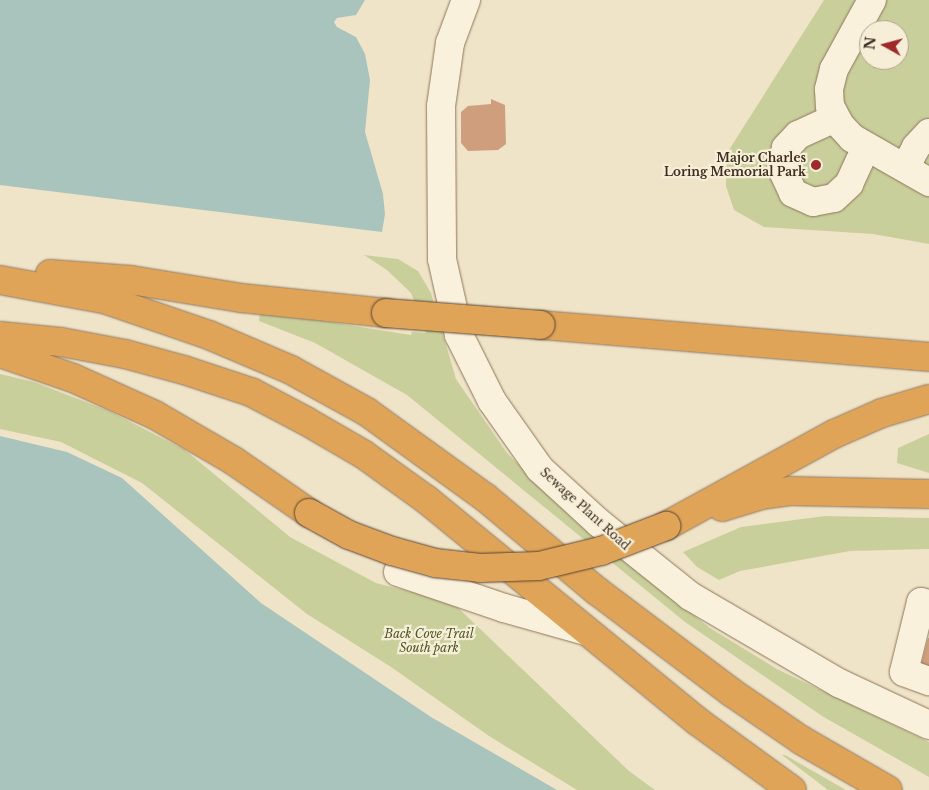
<!DOCTYPE html>
<style>
body{margin:0}
#map{position:relative;width:929px;height:790px;overflow:hidden;background:#f0e4c8;font-family:"Libre Baskerville",serif}
div>[style]{position:absolute}
.green>*{inset:0;background:#c9cf9b}
.water>*{inset:0;background:#a9c4bc}
.building>*{inset:0;background:#cf9f7d}
.roads{filter:drop-shadow(0 0 1px #8d765c) drop-shadow(0 0 1px #8d765c)}
.minor>*{height:28px;margin:-14px;padding:0 14px;transform-origin:14px;border-radius:14px;background:#faf1dc}
.highway>*{height:28px;margin:-14px;padding:0 14px;transform-origin:14px;border-radius:14px;background:#e0a458}
.bridges{filter:drop-shadow(0 0 1px #5b4430) drop-shadow(0 0 1px #5b4430)}
.highway-bridge>*{height:28px;margin:-14px;padding:0 14px;transform-origin:14px;border-radius:14px;background:#e0a458}
.dots>*{width:14px;height:14px;translate:-50% -50%;box-sizing:border-box;border:2px solid #f7eed8;border-radius:50%}
span{translate:-50% -50%;white-space:nowrap;text-align:center;line-height:1.15;-webkit-text-stroke:4.5px #f7eed8;paint-order:stroke}
.poi-label{font-size:12px;color:#3d2e20;font-weight:700}
.right{translate:-100% -50%;text-align:right}
.street-label{font-size:12px;color:#3d2e20}
.park-label{font-size:12px;color:#4d5a26;font-style:italic}
.north{position:absolute;left:859px;top:20px;width:50px;height:50px;box-sizing:border-box;background:#f7eed8;border:1px solid #ada18e;border-radius:50%;rotate:277deg;font-size:14px;font-weight:700;line-height:20px;text-align:center;color:#3d2e20}
.north::after{content:'';display:block;margin:auto;width:18px;height:22px;background:#9e2a2b;clip-path:polygon(50% 0,100% 100%,50% 72%,0 100%)}
</style>
<div id="map">
<div class="green">
<i style="clip-path:polygon(evenodd,824px 0,929px 0,929px 244px,873px 234px,764px 227px,734px 210px,726px 186px,727px 153px,824px 0,869px 30px,899px 30px,899px 60px,869px 60px,869px 30px)"></i>
<i style="clip-path:polygon(364px 255px,398px 259px,418px 271px,431px 293px,456px 379px,507px 453px,578px 524px,710px 628px,777px 669px,929px 742px,929px 777px,822px 716px,685px 622px,407px 395px,315px 343px,259px 321px,260px 311px,411px 335px,412px 332px,426px 333px,411px 293px,387px 270px)"></i>
<i style="clip-path:polygon(0 374px,34px 382px,109px 411px,185px 450px,290px 537px,376px 583px,452px 602px,629px 771px,655px 790px,577px 790px,489px 736px,391px 667px,307px 614px,142px 483px,61px 442px,0 429px)"></i>
<i style="clip-path:polygon(929px 434px,929px 473px,897px 463px,898px 448px)"></i>
<i style="clip-path:polygon(825px 516px,929px 518px,929px 549px,850px 551px,740px 571px,719px 580px,697px 567px,683px 552px,741px 527px)"></i>
<i style="clip-path:polygon(782px 755px,785px 755px,846px 790px,828px 790px)"></i>
</div>
<div class="water">
<i style="clip-path:polygon(0 0,365px 0,356px 15px,337px 18px,334px 22px,337px 27px,356px 37px,365px 54px,370px 80px,365px 132px,383px 194px,385px 214px,382px 232px,0 185px)"></i>
<i style="clip-path:polygon(0 436px,67px 452px,122px 478px,261px 603px,431px 717px,557px 790px,0 790px)"></i>
</div>
<div class="building">
<i style="clip-path:polygon(491px 99px,505px 105px,506px 144px,498px 150px,468px 151px,461px 143px,461px 112px,468px 106px,491px 104px)"></i>
<i style="clip-path:polygon(928px 638px,929px 638px,929px 671px,920px 669px)"></i>
</div>
<div class="roads">
<div class="minor">
<i style="left:466px;top:0;width:46px;rotate:110.4deg"></i>
<i style="left:450px;top:43px;width:64px;rotate:98.1deg"></i>
<i style="left:441px;top:106px;width:153px;rotate:89.6deg"></i>
<i style="left:442px;top:259px;width:78px;rotate:77.4deg"></i>
<i style="left:459px;top:335px;width:74px;rotate:63.4deg"></i>
<i style="left:492px;top:401px;width:83px;rotate:54.8deg"></i>
<i style="left:540px;top:469px;width:80px;rotate:42.5deg"></i>
<i style="left:599px;top:523px;width:117px;rotate:38.7deg"></i>
<i style="left:690px;top:596px;width:173px;rotate:30.3deg"></i>
<i style="left:839px;top:683px;width:99px;rotate:25deg"></i>
<i style="left:872px;top:0;width:79px;rotate:118.8deg"></i>
<i style="left:834px;top:69px;width:21px;rotate:104deg"></i>
<i style="left:829px;top:89px;width:17px;rotate:87deg"></i>
<i style="left:830px;top:106px;width:21px;rotate:62deg"></i>
<i style="left:840px;top:125px;width:18px;rotate:47deg"></i>
<i style="left:852px;top:138px;width:89px;rotate:29.7deg"></i>
<i style="left:835px;top:118px;width:41px;rotate:155.3deg"></i>
<i style="left:798px;top:135px;width:18px;rotate:133deg"></i>
<i style="left:786px;top:148px;width:21px;rotate:101deg"></i>
<i style="left:782px;top:169px;width:26px;rotate:65deg"></i>
<i style="left:793px;top:193px;width:22px;rotate:24deg"></i>
<i style="left:813px;top:202px;width:21px;rotate:-11deg"></i>
<i style="left:834px;top:198px;width:21px;rotate:-43deg"></i>
<i style="left:849px;top:184px;width:41px;rotate:-65.3deg"></i>
<i style="left:905px;top:168px;width:24px;rotate:-62deg"></i>
<i style="left:916px;top:147px;width:19px;rotate:-47deg"></i>
<i style="left:398px;top:572px;width:112px;rotate:18.8deg"></i>
<i style="left:504px;top:608px;width:85px;rotate:15.7deg"></i>
<i style="left:929px;top:604px;width:8px;rotate:-166deg"></i>
<i style="left:921px;top:602px;width:72px;rotate:103.7deg"></i>
<i style="left:904px;top:672px;width:27px;rotate:20deg"></i>
</div>
<div class="highway">
<i style="left:50px;top:274px;width:81px;rotate:4.2deg"></i>
<i style="left:131px;top:280px;width:111px;rotate:9.3deg"></i>
<i style="left:241px;top:298px;width:146px;rotate:5.9deg"></i>
<i style="left:0;top:280px;width:106px;rotate:10.4deg"></i>
<i style="left:104px;top:299px;width:111px;rotate:18.9deg"></i>
<i style="left:209px;top:335px;width:89px;rotate:23.1deg"></i>
<i style="left:291px;top:370px;width:87px;rotate:28.9deg"></i>
<i style="left:367px;top:412px;width:147px;rotate:35.9deg"></i>
<i style="left:486px;top:498px;width:145px;rotate:40deg"></i>
<i style="left:597px;top:591px;width:168px;rotate:37deg"></i>
<i style="left:731px;top:692px;width:85px;rotate:34.4deg"></i>
<i style="left:801px;top:740px;width:100px;rotate:29.9deg"></i>
<i style="left:541px;top:325px;width:389px;rotate:4.7deg"></i>
<i style="left:0;top:336px;width:61px;rotate:5.6deg"></i>
<i style="left:61px;top:342px;width:65px;rotate:10.6deg"></i>
<i style="left:125px;top:354px;width:61px;rotate:15.2deg"></i>
<i style="left:184px;top:370px;width:71px;rotate:18.2deg"></i>
<i style="left:251px;top:392px;width:62px;rotate:27.8deg"></i>
<i style="left:306px;top:421px;width:66px;rotate:30.1deg"></i>
<i style="left:363px;top:454px;width:79px;rotate:35.7deg"></i>
<i style="left:427px;top:500px;width:349px;rotate:39.3deg"></i>
<i style="left:697px;top:721px;width:117px;rotate:36deg"></i>
<i style="left:0;top:353px;width:77px;rotate:18.9deg"></i>
<i style="left:73px;top:378px;width:90px;rotate:24.3deg"></i>
<i style="left:155px;top:415px;width:91px;rotate:30.2deg"></i>
<i style="left:234px;top:461px;width:91px;rotate:34.7deg"></i>
<i style="left:722px;top:507px;width:42px;rotate:-16.7deg"></i>
<i style="left:762px;top:495px;width:28px;rotate:-8deg"></i>
<i style="left:790px;top:491px;width:139px;rotate:1.2deg"></i>
<i style="left:666px;top:526px;width:192px;rotate:-28.7deg"></i>
<i style="left:834px;top:434px;width:52px;rotate:-23.6deg"></i>
<i style="left:882px;top:413px;width:49px;rotate:-16.6deg"></i>
</div>
</div>
<div class="bridges">
<div class="highway-bridge">
<i style="left:386px;top:313px;width:155px;rotate:4.4deg"></i>
<i style="left:309px;top:513px;width:46px;rotate:28.8deg"></i>
<i style="left:349px;top:535px;width:46px;rotate:20.4deg"></i>
<i style="left:392px;top:551px;width:45px;rotate:15.6deg"></i>
<i style="left:435px;top:563px;width:45px;rotate:6.3deg"></i>
<i style="left:480px;top:568px;width:59px;rotate:-1.9deg"></i>
<i style="left:539px;top:566px;width:64px;rotate:-13.6deg"></i>
<i style="left:601px;top:551px;width:70px;rotate:-21deg"></i>
</div>
</div>
<div class="dots">
<i style="left:816px;top:165px;background:#9e2a2b"></i>
</div>
<div class="poi-label">
<span class="right" style="left:806px;top:165px">Major Charles<br>Loring Memorial Park</span>
</div>
<div class="street-label">
<span style="left:585px;top:509px;rotate:42deg">Sewage Plant Road</span>
</div>
<div class="park-label">
<span style="left:429px;top:641px">Back Cove Trail<br>South park</span>
</div>
<div class="north">N</div>
</div>
